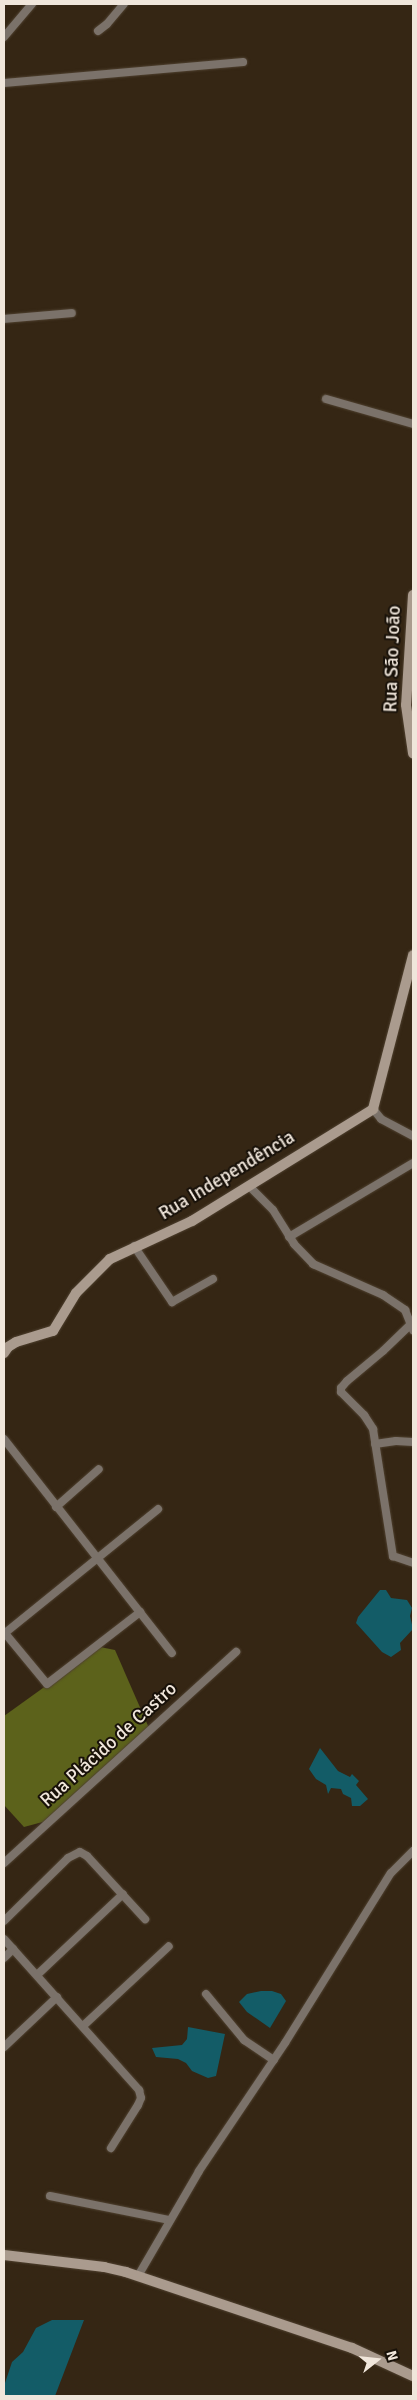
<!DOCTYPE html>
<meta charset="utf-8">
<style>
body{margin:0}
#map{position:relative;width:417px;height:2400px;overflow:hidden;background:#352614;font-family:Signika,sans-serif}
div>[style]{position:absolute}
.forest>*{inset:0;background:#5c621b}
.water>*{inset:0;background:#135c67}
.roads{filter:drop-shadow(0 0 1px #4f4130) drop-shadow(0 0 1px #4f4130)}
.street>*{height:8px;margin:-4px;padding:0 4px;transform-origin:4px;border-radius:4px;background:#7b726a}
.secondary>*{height:10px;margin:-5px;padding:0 5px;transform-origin:5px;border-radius:5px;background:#aa9b8e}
span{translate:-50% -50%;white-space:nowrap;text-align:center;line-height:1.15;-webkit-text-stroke:4px #181109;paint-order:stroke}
.street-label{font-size:19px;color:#f0e6db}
.frame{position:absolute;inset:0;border:5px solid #f0e6db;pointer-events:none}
.north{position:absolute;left:352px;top:2335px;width:50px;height:50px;-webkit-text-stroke:4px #181109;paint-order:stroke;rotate:74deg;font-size:14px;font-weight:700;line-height:20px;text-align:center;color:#f0e6db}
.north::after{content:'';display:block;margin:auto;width:18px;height:22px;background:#f0e6db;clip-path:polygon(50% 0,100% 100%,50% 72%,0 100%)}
</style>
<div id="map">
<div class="forest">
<i style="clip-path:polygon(100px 1647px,115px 1650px,149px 1728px,50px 1820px,24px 1827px,4px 1805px,4px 1716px)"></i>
</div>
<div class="water">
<i style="clip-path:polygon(380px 1590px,386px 1590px,391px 1598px,407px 1600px,412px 1608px,410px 1616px,413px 1629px,400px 1643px,401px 1650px,391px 1657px,382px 1652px,356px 1623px,358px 1617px)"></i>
<i style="clip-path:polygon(320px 1748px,338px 1771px,350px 1777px,352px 1774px,359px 1781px,356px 1785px,368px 1799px,360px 1806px,352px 1806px,351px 1798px,343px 1794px,341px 1789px,331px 1788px,328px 1794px,326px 1785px,316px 1779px,309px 1769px)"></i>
<i style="clip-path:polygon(261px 1991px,272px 1991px,281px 1994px,286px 2001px,270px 2028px,247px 2012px,239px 2002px,247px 1994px)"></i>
<i style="clip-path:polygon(188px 2027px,225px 2034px,216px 2076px,208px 2078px,192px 2071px,186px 2063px,178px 2059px,156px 2057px,152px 2048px,182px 2045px,187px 2039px)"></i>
<i style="clip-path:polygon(52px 2320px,84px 2320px,55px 2396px,4px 2396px,4px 2386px,12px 2362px,23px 2352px,36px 2328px)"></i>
</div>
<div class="roads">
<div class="street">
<i style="left:98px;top:31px;width:11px;rotate:-38deg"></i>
<i style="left:107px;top:24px;width:26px;rotate:-50deg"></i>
<i style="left:4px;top:37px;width:43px;rotate:-49.7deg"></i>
<i style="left:4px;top:83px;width:240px;rotate:-5deg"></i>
<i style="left:4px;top:319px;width:68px;rotate:-5deg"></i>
<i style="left:326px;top:399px;width:91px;rotate:16deg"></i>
<i style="left:373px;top:1109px;width:13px;rotate:51deg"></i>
<i style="left:381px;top:1119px;width:36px;rotate:28deg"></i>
<i style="left:249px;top:1186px;width:34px;rotate:45deg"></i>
<i style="left:273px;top:1210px;width:40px;rotate:58deg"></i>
<i style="left:294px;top:1244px;width:28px;rotate:46deg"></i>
<i style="left:313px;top:1264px;width:77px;rotate:23.9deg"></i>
<i style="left:383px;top:1295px;width:27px;rotate:34deg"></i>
<i style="left:405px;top:1310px;width:22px;rotate:68deg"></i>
<i style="left:289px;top:1237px;width:144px;rotate:-30.8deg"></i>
<i style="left:134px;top:1246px;width:68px;rotate:55.8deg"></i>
<i style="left:172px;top:1302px;width:47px;rotate:-29.3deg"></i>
<i style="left:410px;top:1325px;width:37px;rotate:136deg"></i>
<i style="left:383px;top:1351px;width:47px;rotate:140.2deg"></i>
<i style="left:347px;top:1381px;width:9px;rotate:131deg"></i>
<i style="left:341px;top:1388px;width:4px;rotate:90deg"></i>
<i style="left:341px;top:1392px;width:33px;rotate:45deg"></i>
<i style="left:364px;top:1415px;width:17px;rotate:57deg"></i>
<i style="left:373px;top:1429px;width:129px;rotate:81.1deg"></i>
<i style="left:393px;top:1556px;width:21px;rotate:19deg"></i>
<i style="left:4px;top:1439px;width:272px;rotate:51.9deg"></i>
<i style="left:375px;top:1444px;width:21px;rotate:-8deg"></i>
<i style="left:396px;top:1441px;width:17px;rotate:3deg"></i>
<i style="left:56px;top:1507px;width:57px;rotate:-41.5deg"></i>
<i style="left:4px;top:1632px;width:67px;rotate:50.4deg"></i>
<i style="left:47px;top:1684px;width:118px;rotate:-37.7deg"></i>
<i style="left:5px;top:1633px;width:197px;rotate:-39deg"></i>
<i style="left:4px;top:1863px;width:314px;rotate:-42.3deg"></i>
<i style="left:4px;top:1921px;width:90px;rotate:-44.5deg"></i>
<i style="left:68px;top:1858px;width:13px;rotate:-27deg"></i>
<i style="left:80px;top:1852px;width:8px;rotate:30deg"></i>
<i style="left:87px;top:1856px;width:86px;rotate:47.4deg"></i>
<i style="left:4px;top:1939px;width:203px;rotate:48.2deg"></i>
<i style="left:139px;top:2090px;width:8px;rotate:76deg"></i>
<i style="left:141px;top:2098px;width:8px;rotate:113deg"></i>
<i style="left:138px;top:2105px;width:51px;rotate:122.1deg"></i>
<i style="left:4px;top:1958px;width:13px;rotate:-45deg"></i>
<i style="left:37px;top:1975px;width:118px;rotate:-43.3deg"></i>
<i style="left:206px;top:1994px;width:60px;rotate:50.4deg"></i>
<i style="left:244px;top:2040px;width:36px;rotate:34deg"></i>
<i style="left:83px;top:2026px;width:117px;rotate:-42.9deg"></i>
<i style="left:4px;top:2047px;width:73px;rotate:-43.3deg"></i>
<i style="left:50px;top:2196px;width:121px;rotate:11.4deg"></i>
<i style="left:138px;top:2276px;width:121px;rotate:-59.8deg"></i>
<i style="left:199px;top:2171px;width:154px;rotate:-56.1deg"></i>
<i style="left:285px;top:2043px;width:200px;rotate:-58.1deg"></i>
<i style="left:391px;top:1873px;width:31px;rotate:-45deg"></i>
</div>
<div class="secondary">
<i style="left:413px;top:595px;width:110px;rotate:93.6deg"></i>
<i style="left:406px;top:705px;width:49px;rotate:81.7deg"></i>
<i style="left:4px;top:1353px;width:7px;rotate:-56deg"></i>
<i style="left:8px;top:1347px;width:9px;rotate:-32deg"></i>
<i style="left:16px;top:1342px;width:39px;rotate:-17deg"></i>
<i style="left:53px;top:1331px;width:44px;rotate:-58.8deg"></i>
<i style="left:76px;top:1293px;width:48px;rotate:-45deg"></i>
<i style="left:110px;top:1259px;width:90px;rotate:-24.9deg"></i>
<i style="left:192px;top:1221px;width:213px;rotate:-31.7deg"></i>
<i style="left:373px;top:1109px;width:159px;rotate:-75.4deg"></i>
<i style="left:4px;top:2255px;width:101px;rotate:6.8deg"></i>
<i style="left:104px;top:2267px;width:23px;rotate:13deg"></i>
<i style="left:126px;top:2272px;width:238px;rotate:18.6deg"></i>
<i style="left:352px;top:2348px;width:67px;rotate:24.7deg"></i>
</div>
</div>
<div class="street-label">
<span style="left:393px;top:659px;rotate:-88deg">Rua São João</span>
<span style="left:227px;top:1176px;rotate:-31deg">Rua Independência</span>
<span style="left:109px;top:1745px;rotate:-42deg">Rua Plácido de Castro</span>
</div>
<div class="frame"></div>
<div class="north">N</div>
</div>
